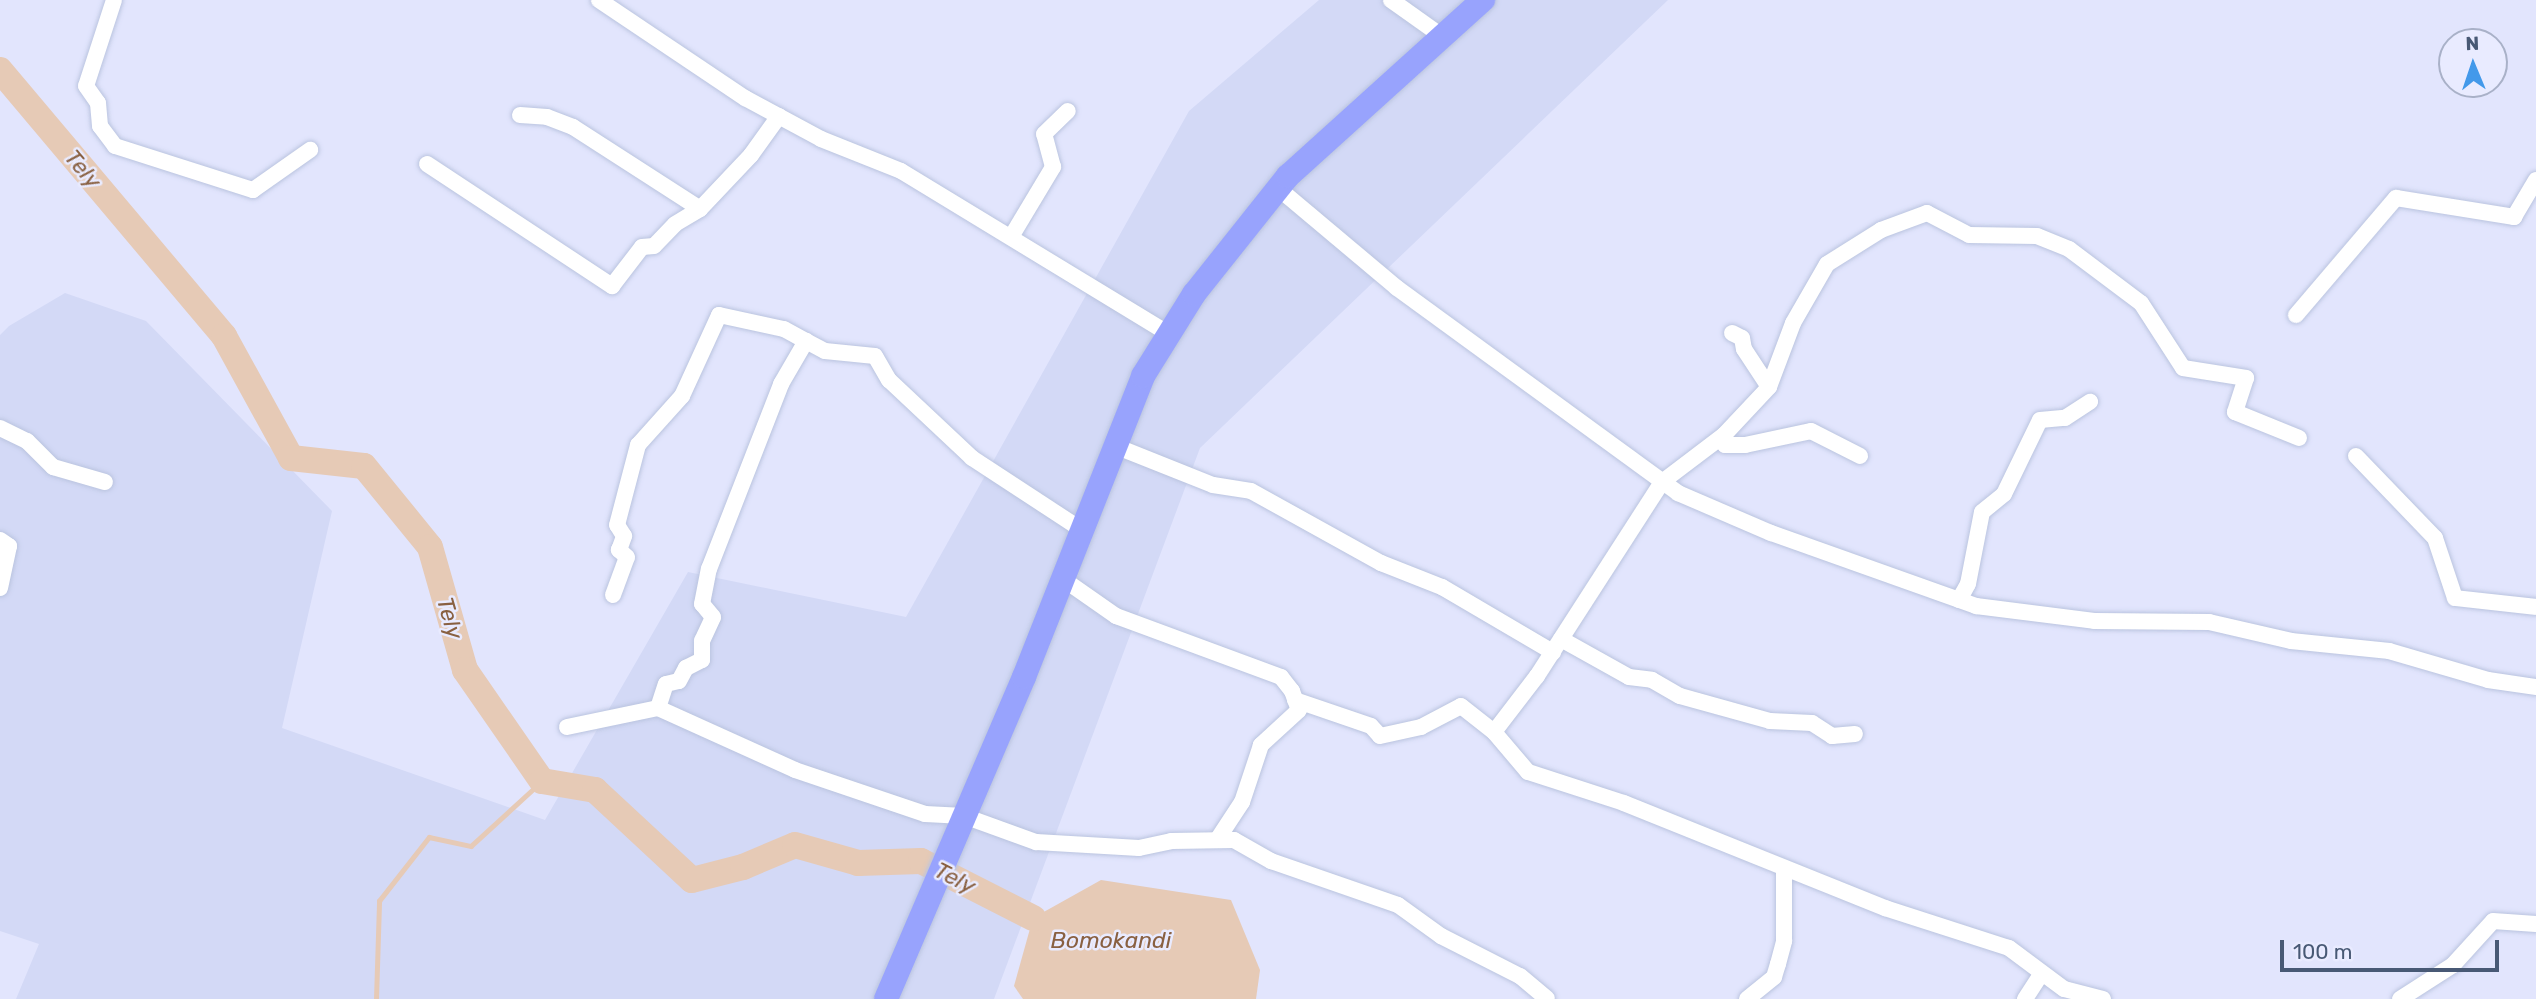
<!DOCTYPE html>
<style>
body{margin:0}
#map{position:relative;width:2536px;height:999px;overflow:hidden;background:#e2e5fd;font-family:Rubik,sans-serif}
div>[style]{position:absolute}
.residential>*{inset:0;background:#d3d9f6}
.water>*{inset:0;background:#e6cab6}
.stream>*{height:4.5px;margin:-2.25px;padding:0 2.25px;transform-origin:2.25px;border-radius:2.25px;background:#e6cab6}
.river>*{height:26px;margin:-13px;padding:0 13px;transform-origin:13px;border-radius:13px;background:#e6cab6}
.roads{filter:drop-shadow(0 0 2px #bac4df) drop-shadow(0 0 2px #bac4df)}
.minor>*{height:16px;margin:-8px;padding:0 8px;transform-origin:8px;border-radius:8px;background:#fff}
.primary>*{height:24px;margin:-12px;padding:0 12px;transform-origin:12px;border-radius:12px;background:#98a3fd}
span{translate:-50% -50%;white-space:nowrap;text-align:center;line-height:1.15;-webkit-text-stroke:5px #e9ebff;paint-order:stroke}
.water-label{font-size:23px;color:#896041;font-style:italic}
.north{position:absolute;left:2438px;top:28px;width:70px;height:70px;box-sizing:border-box;background:#e9ebff;border:2px solid #a9b1c8;border-radius:50%;rotate:358deg;font-size:19px;font-weight:700;line-height:28px;text-align:center;color:#485975}
.north::after{content:'';display:block;margin:auto;width:24px;height:32px;background:#4399ea;clip-path:polygon(50% 0,100% 100%,50% 72%,0 100%)}
.scale{position:absolute;left:2280px;top:940px;width:219px;height:32px;box-sizing:border-box;border:4px solid #485975;border-top:0;padding-left:9px;font-size:21px;line-height:24px;white-space:nowrap;color:#485975;-webkit-text-stroke:5px #e9ebff;paint-order:stroke}
</style>
<div id="map">
<div class="residential">
<i style="clip-path:polygon(1319px 0,1668px 0,1200px 448px,994px 999px,16px 999px,39px 944px,0 931px,0 335px,9px 326px,65px 293px,146px 321px,332px 511px,282px 728px,545px 820px,688px 572px,906px 617px,1189px 111px)"></i>
</div>
<div class="water">
<i style="clip-path:polygon(1101px 880px,1231px 900px,1260px 970px,1256px 999px,1023px 999px,1014px 986px,1033px 918px)"></i>
</div>
<div class="stream">
<i style="left:376px;top:999px;width:98px;rotate:-88.2deg"></i>
<i style="left:379px;top:901px;width:81px;rotate:-52deg"></i>
<i style="left:429px;top:837px;width:43px;rotate:12.1deg"></i>
<i style="left:471px;top:846px;width:96px;rotate:-42.5deg"></i>
</div>
<div class="river">
<i style="left:0;top:70px;width:348px;rotate:49.9deg"></i>
<i style="left:224px;top:336px;width:139px;rotate:61.2deg"></i>
<i style="left:291px;top:458px;width:73px;rotate:6.3deg"></i>
<i style="left:364px;top:466px;width:104px;rotate:50.8deg"></i>
<i style="left:430px;top:547px;width:128px;rotate:74.1deg"></i>
<i style="left:465px;top:670px;width:135px;rotate:55.3deg"></i>
<i style="left:542px;top:781px;width:54px;rotate:9.6deg"></i>
<i style="left:595px;top:790px;width:132px;rotate:42.9deg"></i>
<i style="left:692px;top:880px;width:53px;rotate:-14.3deg"></i>
<i style="left:743px;top:867px;width:56px;rotate:-22.9deg"></i>
<i style="left:795px;top:845px;width:66px;rotate:15.9deg"></i>
<i style="left:858px;top:863px;width:63px;rotate:-1.8deg"></i>
<i style="left:921px;top:861px;width:126px;rotate:27deg"></i>
</div>
<div class="roads">
<div class="minor">
<i style="left:114px;top:0;width:90px;rotate:108deg"></i>
<i style="left:86px;top:86px;width:21px;rotate:55deg"></i>
<i style="left:98px;top:103px;width:23px;rotate:85deg"></i>
<i style="left:100px;top:126px;width:25px;rotate:53deg"></i>
<i style="left:115px;top:146px;width:145px;rotate:17.7deg"></i>
<i style="left:253px;top:190px;width:70px;rotate:-35.1deg"></i>
<i style="left:599px;top:0;width:176px;rotate:33.9deg"></i>
<i style="left:745px;top:98px;width:86px;rotate:28.3deg"></i>
<i style="left:821px;top:139px;width:86px;rotate:21.8deg"></i>
<i style="left:901px;top:171px;width:314px;rotate:31.3deg"></i>
<i style="left:1391px;top:0;width:64px;rotate:35.4deg"></i>
<i style="left:520px;top:115px;width:27px;rotate:4deg"></i>
<i style="left:547px;top:117px;width:28px;rotate:21deg"></i>
<i style="left:573px;top:127px;width:151px;rotate:32.8deg"></i>
<i style="left:427px;top:164px;width:222px;rotate:33.4deg"></i>
<i style="left:612px;top:286px;width:49px;rotate:-52.4deg"></i>
<i style="left:642px;top:247px;width:12px;rotate:-5deg"></i>
<i style="left:654px;top:246px;width:30px;rotate:-46deg"></i>
<i style="left:675px;top:224px;width:29px;rotate:-31deg"></i>
<i style="left:700px;top:209px;width:74px;rotate:-46.6deg"></i>
<i style="left:751px;top:155px;width:48px;rotate:-54.3deg"></i>
<i style="left:1278px;top:188px;width:155px;rotate:40deg"></i>
<i style="left:1397px;top:288px;width:348px;rotate:36.1deg"></i>
<i style="left:1678px;top:493px;width:101px;rotate:23.3deg"></i>
<i style="left:1771px;top:533px;width:218px;rotate:19.6deg"></i>
<i style="left:1976px;top:606px;width:119px;rotate:7.2deg"></i>
<i style="left:2094px;top:621px;width:115px;rotate:0.5deg"></i>
<i style="left:2209px;top:622px;width:84px;rotate:13deg"></i>
<i style="left:2291px;top:641px;width:99px;rotate:5.8deg"></i>
<i style="left:2389px;top:651px;width:103px;rotate:16.3deg"></i>
<i style="left:2488px;top:680px;width:49px;rotate:8.3deg"></i>
<i style="left:1011px;top:237px;width:82px;rotate:-59deg"></i>
<i style="left:1053px;top:167px;width:34px;rotate:-105deg"></i>
<i style="left:1044px;top:134px;width:33px;rotate:-44deg"></i>
<i style="left:2296px;top:315px;width:154px;rotate:-49.5deg"></i>
<i style="left:2396px;top:198px;width:120px;rotate:9.1deg"></i>
<i style="left:2514px;top:217px;width:43px;rotate:-59.3deg"></i>
<i style="left:1732px;top:333px;width:11px;rotate:27deg"></i>
<i style="left:1742px;top:338px;width:11px;rotate:80deg"></i>
<i style="left:1744px;top:349px;width:45px;rotate:56.7deg"></i>
<i style="left:0;top:428px;width:30px;rotate:26deg"></i>
<i style="left:27px;top:441px;width:37px;rotate:45deg"></i>
<i style="left:53px;top:467px;width:54px;rotate:16.1deg"></i>
<i style="left:1724px;top:435px;width:10px;rotate:84deg"></i>
<i style="left:1725px;top:445px;width:20px"></i>
<i style="left:1745px;top:445px;width:67px;rotate:-12deg"></i>
<i style="left:1811px;top:431px;width:55px;rotate:27deg"></i>
<i style="left:1115px;top:446px;width:105px;rotate:21.7deg"></i>
<i style="left:1213px;top:485px;width:38px;rotate:9deg"></i>
<i style="left:1251px;top:491px;width:149px;rotate:29deg"></i>
<i style="left:1381px;top:563px;width:66px;rotate:21.5deg"></i>
<i style="left:1442px;top:587px;width:129px;rotate:30.4deg"></i>
<i style="left:2356px;top:456px;width:114px;rotate:46.1deg"></i>
<i style="left:2435px;top:538px;width:63px;rotate:71.6deg"></i>
<i style="left:2455px;top:598px;width:81px;rotate:6.3deg"></i>
<i style="left:0;top:540px;width:11px;rotate:34deg"></i>
<i style="left:9px;top:546px;width:43px;rotate:102.1deg"></i>
<i style="left:1063px;top:579px;width:65px;rotate:34.9deg"></i>
<i style="left:1116px;top:616px;width:176px;rotate:20.3deg"></i>
<i style="left:1281px;top:677px;width:18px;rotate:52deg"></i>
<i style="left:1292px;top:691px;width:20px;rotate:70deg"></i>
<i style="left:1299px;top:710px;width:52px;rotate:137.4deg"></i>
<i style="left:1261px;top:745px;width:60px;rotate:108.4deg"></i>
<i style="left:1242px;top:802px;width:45px;rotate:123.3deg"></i>
<i style="left:613px;top:595px;width:40px;rotate:-69.8deg"></i>
<i style="left:627px;top:557px;width:11px;rotate:-139deg"></i>
<i style="left:619px;top:550px;width:15px;rotate:-70deg"></i>
<i style="left:624px;top:536px;width:13px;rotate:-122deg"></i>
<i style="left:617px;top:525px;width:83px;rotate:-75.3deg"></i>
<i style="left:638px;top:445px;width:66px;rotate:-48.1deg"></i>
<i style="left:682px;top:396px;width:89px;rotate:-65.4deg"></i>
<i style="left:719px;top:315px;width:66px;rotate:12.2deg"></i>
<i style="left:784px;top:329px;width:25px;rotate:29deg"></i>
<i style="left:1959px;top:600px;width:18px;rotate:-61deg"></i>
<i style="left:1968px;top:584px;width:73px;rotate:-79deg"></i>
<i style="left:1982px;top:512px;width:28px;rotate:-39deg"></i>
<i style="left:2004px;top:494px;width:82px;rotate:-64.1deg"></i>
<i style="left:2040px;top:420px;width:25px;rotate:-5deg"></i>
<i style="left:2065px;top:418px;width:30px;rotate:-33deg"></i>
<i style="left:1561px;top:639px;width:78px;rotate:29.2deg"></i>
<i style="left:1629px;top:677px;width:23px;rotate:7deg"></i>
<i style="left:1652px;top:680px;width:32px;rotate:30deg"></i>
<i style="left:1680px;top:696px;width:93px;rotate:15.5deg"></i>
<i style="left:1770px;top:721px;width:42px;rotate:2.7deg"></i>
<i style="left:1812px;top:723px;width:24px;rotate:33deg"></i>
<i style="left:1832px;top:736px;width:23px;rotate:-5deg"></i>
<i style="left:1295px;top:700px;width:80px;rotate:18.9deg"></i>
<i style="left:1371px;top:726px;width:13px;rotate:48deg"></i>
<i style="left:1380px;top:736px;width:42px;rotate:-12.4deg"></i>
<i style="left:1421px;top:727px;width:45px;rotate:-27.7deg"></i>
<i style="left:1461px;top:706px;width:42px;rotate:38.2deg"></i>
<i style="left:658px;top:708px;width:25px;rotate:-72deg"></i>
<i style="left:666px;top:684px;width:13px;rotate:-13deg"></i>
<i style="left:679px;top:681px;width:15px;rotate:-62deg"></i>
<i style="left:686px;top:668px;width:18px;rotate:-27deg"></i>
<i style="left:702px;top:660px;width:19px;rotate:-90deg"></i>
<i style="left:702px;top:641px;width:26px;rotate:-65deg"></i>
<i style="left:713px;top:617px;width:17px;rotate:-130deg"></i>
<i style="left:702px;top:604px;width:36px;rotate:-79deg"></i>
<i style="left:709px;top:569px;width:199px;rotate:-68.7deg"></i>
<i style="left:781px;top:384px;width:50px;rotate:-59.8deg"></i>
<i style="left:806px;top:341px;width:21px;rotate:28deg"></i>
<i style="left:825px;top:351px;width:50px;rotate:5.7deg"></i>
<i style="left:875px;top:356px;width:28px;rotate:60deg"></i>
<i style="left:889px;top:380px;width:114px;rotate:43.2deg"></i>
<i style="left:972px;top:458px;width:131px;rotate:33.2deg"></i>
<i style="left:567px;top:727px;width:93px;rotate:-11.8deg"></i>
<i style="left:658px;top:708px;width:150px;rotate:24.3deg"></i>
<i style="left:795px;top:770px;width:137px;rotate:18.7deg"></i>
<i style="left:925px;top:814px;width:39px;rotate:3deg"></i>
<i style="left:964px;top:816px;width:77px;rotate:19.9deg"></i>
<i style="left:1036px;top:842px;width:103px;rotate:3.3deg"></i>
<i style="left:1139px;top:848px;width:33px;rotate:-12deg"></i>
<i style="left:1171px;top:841px;width:63px;rotate:-0.9deg"></i>
<i style="left:1234px;top:840px;width:43px;rotate:29.6deg"></i>
<i style="left:1271px;top:861px;width:134px;rotate:19.1deg"></i>
<i style="left:1398px;top:905px;width:53px;rotate:35.8deg"></i>
<i style="left:1441px;top:936px;width:89px;rotate:26.9deg"></i>
<i style="left:1520px;top:976px;width:35px;rotate:40deg"></i>
<i style="left:1747px;top:999px;width:35px;rotate:-39deg"></i>
<i style="left:1774px;top:977px;width:14px;rotate:-73deg"></i>
<i style="left:1778px;top:964px;width:24px;rotate:-75deg"></i>
<i style="left:1784px;top:941px;width:71px;rotate:-90deg"></i>
<i style="left:2025px;top:999px;width:31px;rotate:-57deg"></i>
<i style="left:2103px;top:999px;width:40px;rotate:-165.6deg"></i>
<i style="left:2064px;top:989px;width:69px;rotate:-143.3deg"></i>
<i style="left:2009px;top:948px;width:130px;rotate:-162.1deg"></i>
<i style="left:1885px;top:908px;width:281px;rotate:-158.1deg"></i>
<i style="left:1624px;top:803px;width:101px;rotate:-162.1deg"></i>
<i style="left:1528px;top:772px;width:52px;rotate:-130.4deg"></i>
<i style="left:1494px;top:732px;width:71px;rotate:-52.5deg"></i>
<i style="left:1537px;top:676px;width:231px;rotate:-57.2deg"></i>
<i style="left:1662px;top:482px;width:78px;rotate:-37.2deg"></i>
<i style="left:1724px;top:435px;width:66px;rotate:-46.8deg"></i>
<i style="left:1769px;top:387px;width:68px;rotate:-69.4deg"></i>
<i style="left:1793px;top:323px;width:68px;rotate:-60deg"></i>
<i style="left:1827px;top:264px;width:64px;rotate:-32.2deg"></i>
<i style="left:1881px;top:230px;width:49px;rotate:-20.3deg"></i>
<i style="left:1927px;top:213px;width:47px;rotate:27.6deg"></i>
<i style="left:1969px;top:235px;width:68px;rotate:0.8deg"></i>
<i style="left:2037px;top:236px;width:35px;rotate:22deg"></i>
<i style="left:2069px;top:249px;width:90px;rotate:36.9deg"></i>
<i style="left:2141px;top:303px;width:77px;rotate:57.1deg"></i>
<i style="left:2183px;top:368px;width:64px;rotate:9deg"></i>
<i style="left:2246px;top:378px;width:36px;rotate:108deg"></i>
<i style="left:2235px;top:412px;width:69px;rotate:22.1deg"></i>
<i style="left:2400px;top:999px;width:63px;rotate:-32.7deg"></i>
<i style="left:2453px;top:965px;width:59px;rotate:-47.7deg"></i>
<i style="left:2493px;top:921px;width:43px;rotate:4deg"></i>
</div>
<div class="primary">
<i style="left:886px;top:999px;width:350px;rotate:-66.8deg"></i>
<i style="left:1024px;top:677px;width:324px;rotate:-68.4deg"></i>
<i style="left:1143px;top:376px;width:97px;rotate:-58.1deg"></i>
<i style="left:1194px;top:294px;width:151px;rotate:-51.5deg"></i>
<i style="left:1288px;top:176px;width:263px;rotate:-42.1deg"></i>
</div>
</div>
<div class="water-label">
<span style="left:83px;top:169px;rotate:50deg">Tely</span>
<span style="left:450px;top:618px;rotate:74deg">Tely</span>
<span style="left:955px;top:878px;rotate:27deg">Tely</span>
<span style="left:1111px;top:940px">Bomokandi</span>
</div>
<div class="north">N</div>
<div class="scale">100 m</div>
</div>
